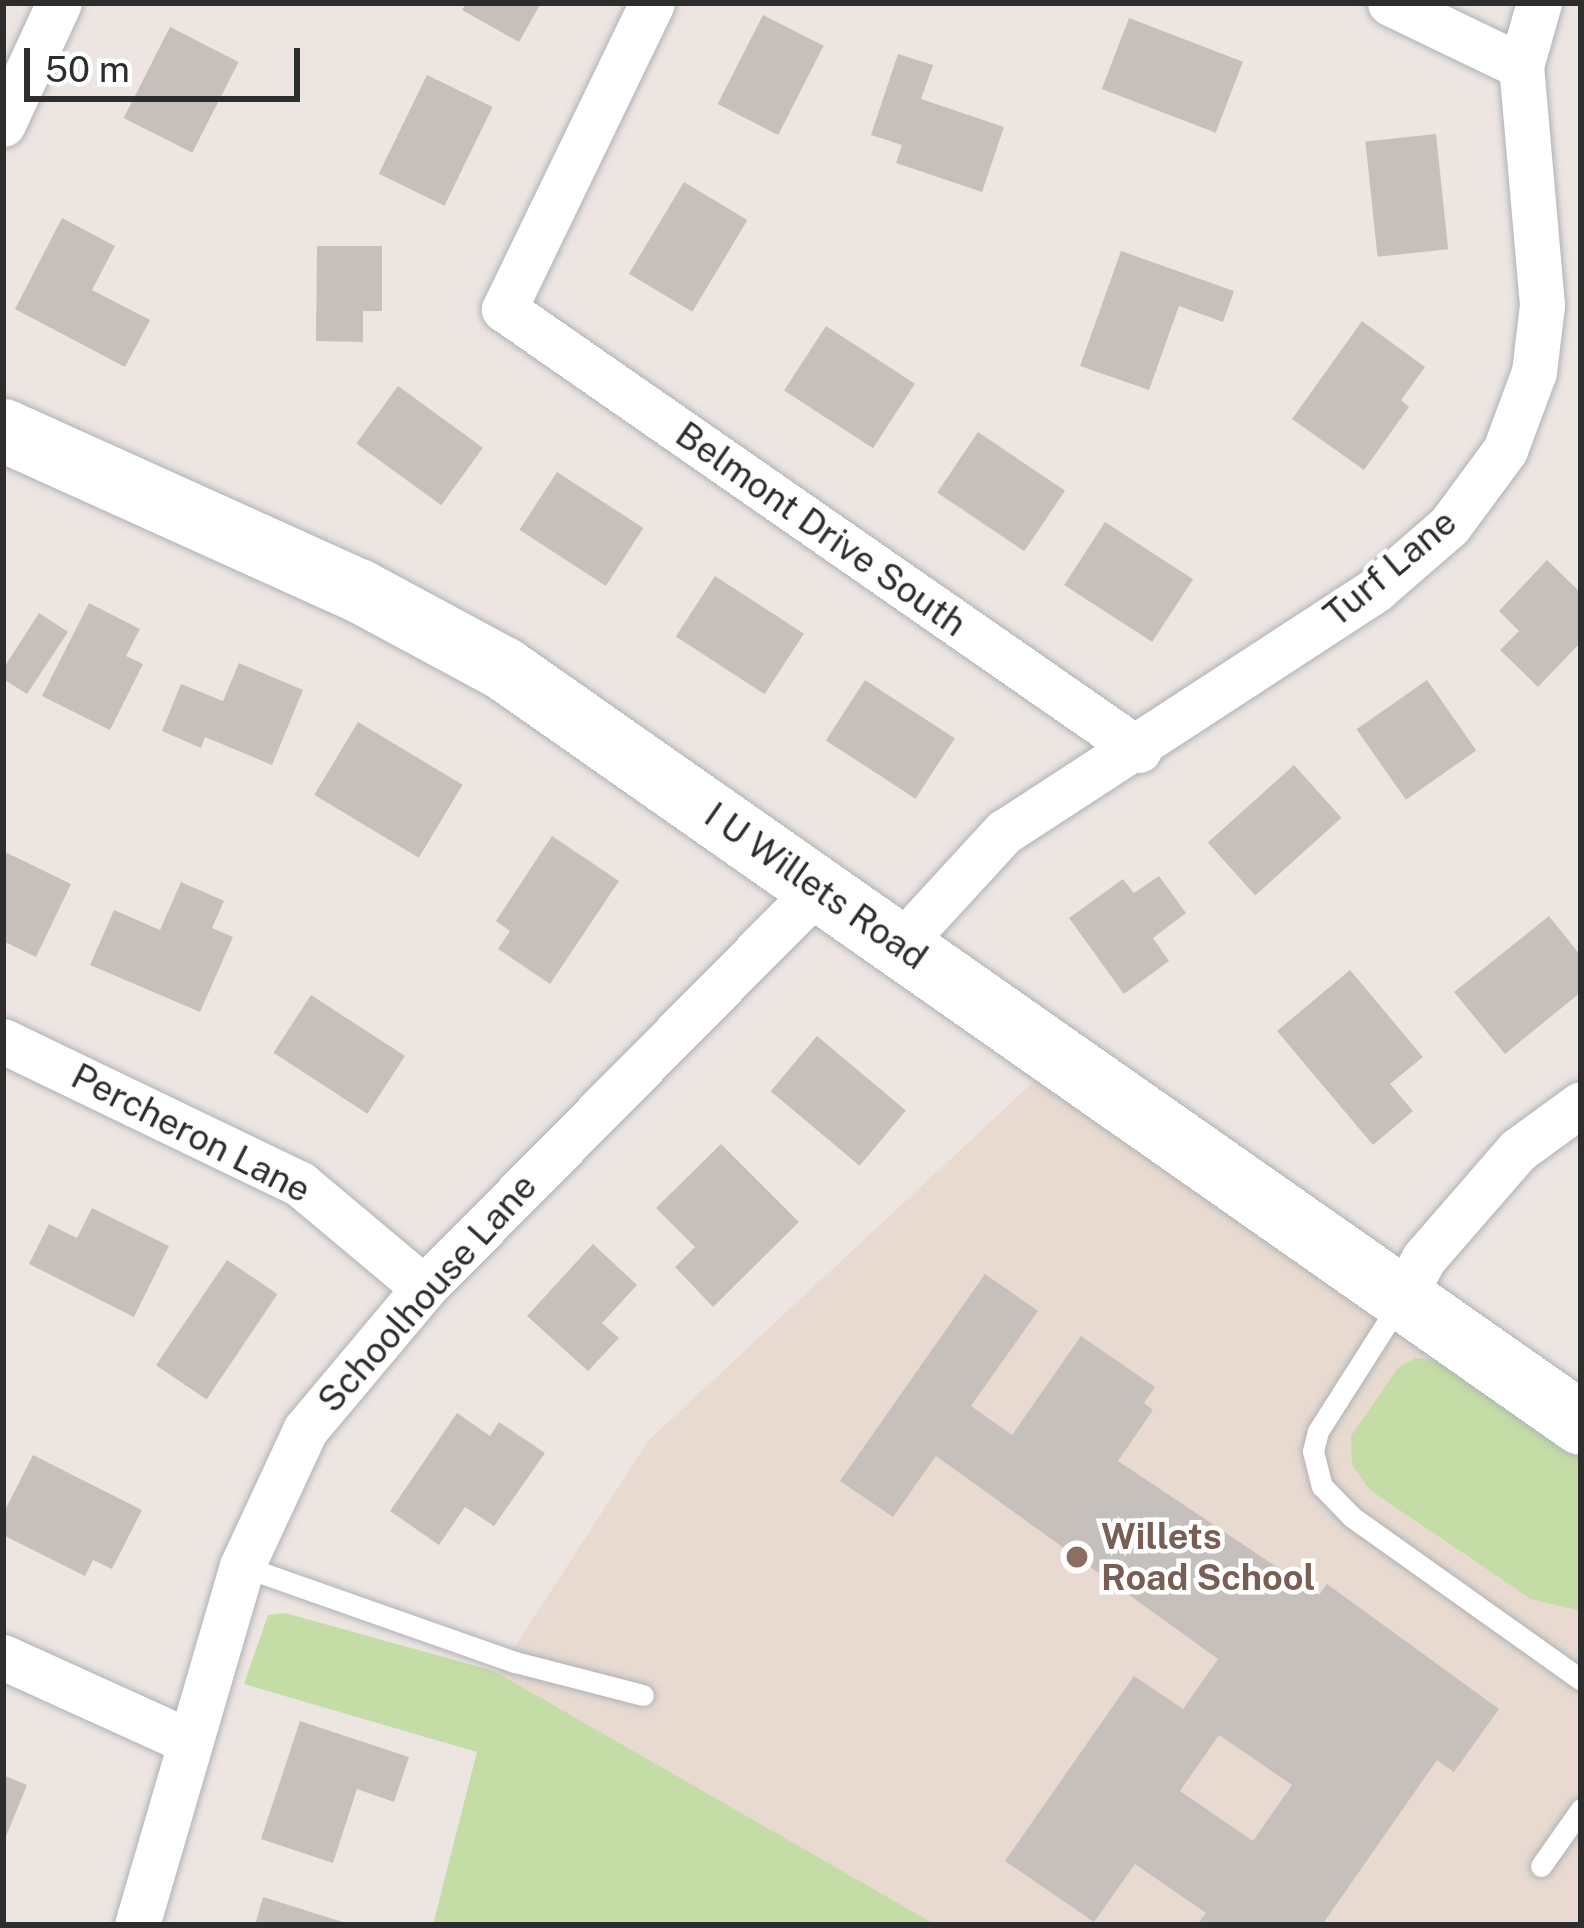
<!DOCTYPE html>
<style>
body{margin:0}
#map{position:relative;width:1584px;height:1928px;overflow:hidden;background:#ede5e1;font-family:"Public Sans",sans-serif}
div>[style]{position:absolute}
.education>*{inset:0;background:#e8dad0}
.green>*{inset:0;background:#c4dca5}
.building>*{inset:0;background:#c6c0bc;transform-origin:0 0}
.roads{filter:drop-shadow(0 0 3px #aeb2b7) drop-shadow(0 0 3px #aeb2b7)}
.service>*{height:21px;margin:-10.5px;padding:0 10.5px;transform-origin:10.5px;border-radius:10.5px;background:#fff}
.minor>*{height:45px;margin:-22.5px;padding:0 22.5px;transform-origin:22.5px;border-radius:22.5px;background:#fff}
.secondary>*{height:63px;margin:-31.5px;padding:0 31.5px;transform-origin:31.5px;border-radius:31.5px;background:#fff}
.dots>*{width:33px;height:33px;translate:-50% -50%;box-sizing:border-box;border:6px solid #fff;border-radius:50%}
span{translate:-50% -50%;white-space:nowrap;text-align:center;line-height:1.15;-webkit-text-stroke:9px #fff;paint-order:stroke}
.street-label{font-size:36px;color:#2d2d2d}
.education-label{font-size:36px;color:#785e54;font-weight:700}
.left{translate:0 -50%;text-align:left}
.frame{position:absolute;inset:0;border:6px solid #2d2d2d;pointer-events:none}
.scale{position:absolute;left:24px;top:48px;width:276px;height:54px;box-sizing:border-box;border:6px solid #2d2d2d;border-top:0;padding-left:15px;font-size:36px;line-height:42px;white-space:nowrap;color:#2d2d2d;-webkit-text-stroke:9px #fff;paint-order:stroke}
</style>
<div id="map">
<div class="education">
<i style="clip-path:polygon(1060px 1057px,1581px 1426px,1581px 1925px,433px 1925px,497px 1674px,649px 1440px)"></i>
</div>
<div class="green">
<i style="clip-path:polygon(1415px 1358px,1446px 1361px,1581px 1454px,1581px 1611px,1531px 1599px,1370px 1490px,1352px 1465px,1351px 1436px,1398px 1368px)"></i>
<i style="clip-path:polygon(285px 1613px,494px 1671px,936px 1925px,433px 1925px,477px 1752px,244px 1684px,268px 1615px)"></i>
</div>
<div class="building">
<i style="clip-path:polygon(466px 3px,541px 3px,519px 42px,462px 10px)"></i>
<i style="left:763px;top:15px;width:68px;height:100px;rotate:27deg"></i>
<i style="left:1129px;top:18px;width:122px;height:76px;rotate:21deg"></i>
<i style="left:170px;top:27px;width:77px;height:102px;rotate:27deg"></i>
<i style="clip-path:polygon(898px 54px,933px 65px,921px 99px,1004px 127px,982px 192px,896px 163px,902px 145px,871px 135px)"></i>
<i style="left:427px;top:75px;width:73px;height:110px;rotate:26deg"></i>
<i style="left:1436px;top:134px;width:116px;height:71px;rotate:84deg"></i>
<i style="left:684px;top:182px;width:74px;height:107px;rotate:31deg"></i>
<i style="clip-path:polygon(62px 218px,115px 246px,92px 290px,150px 320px,125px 367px,15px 309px)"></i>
<i style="clip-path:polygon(317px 246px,382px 246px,382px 311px,363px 311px,363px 342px,316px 341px)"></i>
<i style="clip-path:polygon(1121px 251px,1234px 291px,1223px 322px,1179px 306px,1149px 390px,1080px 366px)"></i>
<i style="clip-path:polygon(1362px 321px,1425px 367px,1401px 400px,1409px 407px,1364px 470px,1292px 419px)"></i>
<i style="left:826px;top:326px;width:106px;height:77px;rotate:33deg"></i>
<i style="left:398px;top:386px;width:105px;height:71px;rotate:36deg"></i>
<i style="left:978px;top:432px;width:105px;height:73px;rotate:34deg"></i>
<i style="left:557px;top:472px;width:103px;height:69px;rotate:33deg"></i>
<i style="left:1105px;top:522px;width:105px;height:75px;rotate:33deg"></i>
<i style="clip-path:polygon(1547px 560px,1581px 593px,1581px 642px,1538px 687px,1500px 650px,1519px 631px,1499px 611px)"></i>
<i style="left:715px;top:576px;width:106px;height:72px;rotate:33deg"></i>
<i style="clip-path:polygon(89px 603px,140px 629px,126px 656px,143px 664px,110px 730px,42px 696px)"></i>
<i style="clip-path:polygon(39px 613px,68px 632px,27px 694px,3px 679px,3px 669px)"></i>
<i style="clip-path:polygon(239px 663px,303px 690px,272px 765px,205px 737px,201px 748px,162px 731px,181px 684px,223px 701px)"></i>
<i style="left:865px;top:680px;width:107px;height:72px;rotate:33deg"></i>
<i style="left:1427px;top:680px;width:86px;height:86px;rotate:55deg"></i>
<i style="left:358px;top:722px;width:122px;height:85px;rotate:31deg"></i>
<i style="left:1294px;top:765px;width:71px;height:116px;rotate:48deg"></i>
<i style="clip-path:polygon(552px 836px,619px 881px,550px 984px,498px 949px,510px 931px,496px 921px)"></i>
<i style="clip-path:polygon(3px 851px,71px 884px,36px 957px,3px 941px)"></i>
<i style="clip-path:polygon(1159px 876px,1186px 913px,1153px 938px,1169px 961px,1124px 994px,1069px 918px,1123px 879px,1134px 893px)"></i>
<i style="clip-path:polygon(181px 882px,224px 901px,212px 928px,233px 937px,200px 1012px,90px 965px,114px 910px,160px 930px)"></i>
<i style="clip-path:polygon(1549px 916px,1581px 956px,1581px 992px,1505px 1054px,1454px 992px)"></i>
<i style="clip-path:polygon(1350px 970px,1423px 1057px,1390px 1084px,1413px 1111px,1373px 1145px,1277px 1031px)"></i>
<i style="left:311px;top:995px;width:112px;height:69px;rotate:33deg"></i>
<i style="left:817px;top:1036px;width:116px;height:72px;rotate:40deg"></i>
<i style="clip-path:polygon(721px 1144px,799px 1222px,713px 1307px,675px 1267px,695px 1247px,656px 1208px)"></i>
<i style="clip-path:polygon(92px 1208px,169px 1246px,134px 1317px,29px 1264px,49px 1224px,77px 1238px)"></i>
<i style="clip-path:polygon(593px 1244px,637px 1285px,602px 1323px,619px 1338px,588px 1371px,527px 1316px)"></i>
<i style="left:227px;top:1260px;width:61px;height:127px;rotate:34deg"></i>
<i style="clip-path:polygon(evenodd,985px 1274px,1038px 1311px,971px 1406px,1012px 1435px,1081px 1336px,1155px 1387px,1144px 1403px,1153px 1410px,1118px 1461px,1319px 1595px,1327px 1584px,1499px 1709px,1454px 1772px,1437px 1760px,1322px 1925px,1197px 1925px,1206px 1913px,1135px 1864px,1094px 1922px,1005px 1861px,1134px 1676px,1183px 1709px,1218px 1659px,936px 1456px,893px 1517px,840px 1481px,985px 1274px,1219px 1735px,1292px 1785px,1253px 1841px,1180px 1791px,1219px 1735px)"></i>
<i style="clip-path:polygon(457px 1413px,490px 1436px,499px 1422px,545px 1453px,494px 1526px,465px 1507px,439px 1545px,390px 1511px)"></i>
<i style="clip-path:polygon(33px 1455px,142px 1510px,112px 1569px,93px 1560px,85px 1576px,3px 1535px,3px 1514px)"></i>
<i style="clip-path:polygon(300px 1721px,409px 1757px,394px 1802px,357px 1789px,333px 1863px,261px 1839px)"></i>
<i style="clip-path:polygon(3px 1775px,27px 1785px,3px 1844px)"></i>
<i style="clip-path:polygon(263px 1897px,349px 1924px,349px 1925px,255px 1925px)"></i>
</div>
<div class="roads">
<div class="service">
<i style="left:1399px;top:1304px;width:151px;rotate:122.5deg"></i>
<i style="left:1318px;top:1431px;width:21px;rotate:104deg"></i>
<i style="left:1313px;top:1451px;width:36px;rotate:76deg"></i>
<i style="left:1322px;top:1486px;width:43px;rotate:45.9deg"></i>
<i style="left:1352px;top:1517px;width:281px;rotate:35.4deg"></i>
<i style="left:242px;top:1566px;width:289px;rotate:19.4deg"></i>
<i style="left:515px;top:1662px;width:132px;rotate:14.5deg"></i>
<i style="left:1541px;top:1866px;width:70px;rotate:-54.9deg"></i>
</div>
<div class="minor">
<i style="left:652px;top:3px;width:340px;rotate:115.8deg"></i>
<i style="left:504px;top:309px;width:773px;rotate:34.78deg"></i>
<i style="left:1390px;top:3px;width:145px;rotate:25.7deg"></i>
<i style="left:3px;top:124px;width:133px;rotate:-65.2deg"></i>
<i style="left:900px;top:945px;width:154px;rotate:-47.4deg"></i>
<i style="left:1004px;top:832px;width:443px;rotate:-33.1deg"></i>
<i style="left:1375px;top:590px;width:98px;rotate:-40.9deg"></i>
<i style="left:1449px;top:526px;width:94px;rotate:-53.6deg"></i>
<i style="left:1505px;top:450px;width:83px;rotate:-69.6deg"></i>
<i style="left:1534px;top:372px;width:67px;rotate:-83.2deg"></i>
<i style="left:1542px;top:305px;width:240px;rotate:-95deg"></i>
<i style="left:1521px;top:66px;width:66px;rotate:-74.1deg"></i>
<i style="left:3px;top:1041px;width:330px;rotate:25.7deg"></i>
<i style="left:300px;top:1184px;width:162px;rotate:40deg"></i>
<i style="left:1402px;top:1298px;width:46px;rotate:-61.2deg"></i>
<i style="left:1424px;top:1258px;width:143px;rotate:-49deg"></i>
<i style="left:1518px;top:1150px;width:78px;rotate:-36.1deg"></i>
<i style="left:3px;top:1657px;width:205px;rotate:24.4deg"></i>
<i style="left:137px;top:1925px;width:374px;rotate:-73.7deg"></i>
<i style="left:242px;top:1566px;width:150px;rotate:-65.1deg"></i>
<i style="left:305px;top:1430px;width:185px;rotate:-50deg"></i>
<i style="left:424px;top:1288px;width:562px;rotate:-45.36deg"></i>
</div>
<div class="secondary">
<i style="left:3px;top:430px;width:389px;rotate:24.3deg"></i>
<i style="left:358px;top:590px;width:165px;rotate:28.3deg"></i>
<i style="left:503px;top:668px;width:1316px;rotate:35.01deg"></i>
</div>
</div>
<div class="dots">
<i style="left:1077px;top:1557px;background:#8d6e63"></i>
</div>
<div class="street-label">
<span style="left:821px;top:529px;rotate:35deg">Belmont Drive South</span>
<span style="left:1390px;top:568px;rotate:-40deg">Turf Lane</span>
<span style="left:816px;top:886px;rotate:35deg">I U Willets Road</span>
<span style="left:191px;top:1133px;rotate:27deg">Percheron Lane</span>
<span style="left:427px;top:1293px;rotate:-48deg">Schoolhouse Lane</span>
</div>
<div class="education-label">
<span class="left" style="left:1101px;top:1557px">Willets<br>Road School</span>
</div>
<div class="frame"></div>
<div class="scale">50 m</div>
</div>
